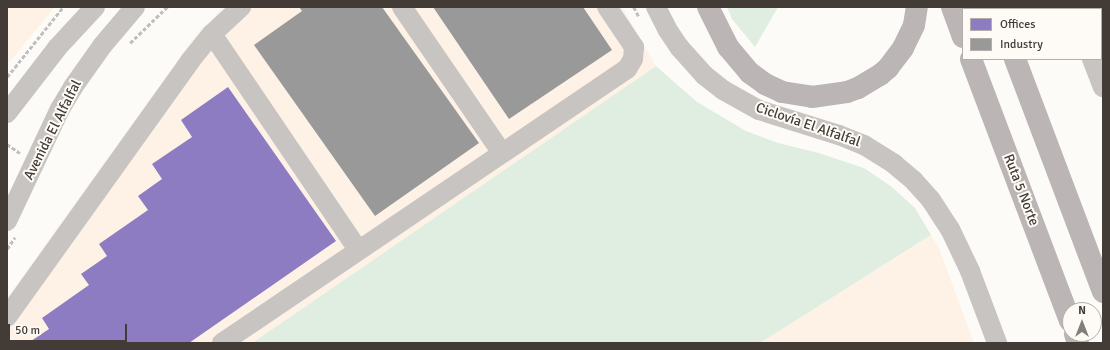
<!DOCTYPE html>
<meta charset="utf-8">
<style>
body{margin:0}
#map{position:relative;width:1110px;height:350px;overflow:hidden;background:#fdfbf8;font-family:Signika,sans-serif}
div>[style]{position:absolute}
.built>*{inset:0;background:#fef2e7}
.green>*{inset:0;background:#e0eee1}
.offices>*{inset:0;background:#8e7cc3}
.industry>*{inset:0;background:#999}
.path>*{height:2.5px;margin-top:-1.25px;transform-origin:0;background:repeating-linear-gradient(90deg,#c1bebd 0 4px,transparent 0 6px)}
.minor>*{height:20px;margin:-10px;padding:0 10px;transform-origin:10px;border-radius:10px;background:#c7c4c2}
.highway>*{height:22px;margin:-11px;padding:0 11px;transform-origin:11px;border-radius:11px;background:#bbb6b5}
span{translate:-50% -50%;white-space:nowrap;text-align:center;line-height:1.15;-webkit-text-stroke:4px #fefbf7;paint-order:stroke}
.street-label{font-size:14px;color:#433b35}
.frame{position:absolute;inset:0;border:8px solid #433b35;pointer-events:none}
.legend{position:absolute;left:962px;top:8px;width:140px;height:52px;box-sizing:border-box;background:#fefbf7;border:1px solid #b3aea9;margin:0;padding:5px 7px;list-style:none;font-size:12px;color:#433b35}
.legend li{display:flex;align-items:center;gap:8px;height:20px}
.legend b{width:20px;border:1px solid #b3aea9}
.north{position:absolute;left:1062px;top:302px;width:40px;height:40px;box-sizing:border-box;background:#fefbf7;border:1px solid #b3aea9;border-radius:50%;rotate:0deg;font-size:11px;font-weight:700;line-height:16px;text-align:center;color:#433b35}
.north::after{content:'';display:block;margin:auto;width:14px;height:18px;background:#847e79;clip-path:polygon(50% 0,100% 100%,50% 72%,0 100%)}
.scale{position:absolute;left:8px;top:324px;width:119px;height:18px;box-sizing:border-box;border:2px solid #433b35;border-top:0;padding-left:5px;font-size:12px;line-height:14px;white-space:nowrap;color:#433b35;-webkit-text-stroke:3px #fefbf7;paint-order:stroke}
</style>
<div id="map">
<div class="built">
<i style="clip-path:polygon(7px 7px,55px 7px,7px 65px)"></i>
<i style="clip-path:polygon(224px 7px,622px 7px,656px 66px,252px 343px,7px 343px,7px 298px,198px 32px)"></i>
<i style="clip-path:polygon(931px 235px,939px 248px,974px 343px,760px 343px)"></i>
</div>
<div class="green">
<i style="clip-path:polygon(727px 7px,778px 7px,755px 47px,732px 19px)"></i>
<i style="clip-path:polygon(656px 66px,697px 102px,746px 131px,778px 143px,819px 153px,864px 168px,892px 187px,915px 208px,931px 235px,760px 343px,252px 343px)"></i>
</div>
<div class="offices">
<i style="clip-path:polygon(228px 87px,336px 241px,189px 343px,28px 343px,49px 329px,42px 318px,89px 285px,81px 274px,107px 256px,99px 244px,148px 210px,138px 196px,162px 179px,152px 164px,192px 137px,181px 120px)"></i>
</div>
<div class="industry">
<i style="clip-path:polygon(299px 7px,382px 7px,479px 143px,375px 216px,254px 45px,302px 11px)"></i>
<i style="clip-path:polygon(433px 7px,583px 7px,612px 50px,509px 119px)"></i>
</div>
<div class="path">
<i style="left:634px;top:7px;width:11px;rotate:63deg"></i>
<i style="left:130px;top:43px;width:52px;rotate:-44.2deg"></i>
<i style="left:7px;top:77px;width:90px;rotate:-51.3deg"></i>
<i style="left:7px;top:144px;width:16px;rotate:35deg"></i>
<i style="left:7px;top:249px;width:14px;rotate:-56deg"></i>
</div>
<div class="minor">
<i style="left:402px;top:7px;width:177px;rotate:55.6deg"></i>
<i style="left:656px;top:7px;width:25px;rotate:63deg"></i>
<i style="left:667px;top:29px;width:22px;rotate:56deg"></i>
<i style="left:679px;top:47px;width:38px;rotate:48deg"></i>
<i style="left:704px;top:75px;width:24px;rotate:38deg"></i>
<i style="left:723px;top:90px;width:41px;rotate:29.1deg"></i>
<i style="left:759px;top:110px;width:84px;rotate:17.4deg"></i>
<i style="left:839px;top:135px;width:27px;rotate:22deg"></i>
<i style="left:864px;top:145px;width:36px;rotate:32deg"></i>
<i style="left:894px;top:164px;width:26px;rotate:40deg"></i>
<i style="left:914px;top:181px;width:25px;rotate:48deg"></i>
<i style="left:931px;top:200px;width:35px;rotate:57deg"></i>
<i style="left:950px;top:229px;width:47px;rotate:64.5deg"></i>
<i style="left:970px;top:271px;width:77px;rotate:69.4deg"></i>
<i style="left:1071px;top:7px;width:2px;rotate:63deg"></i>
<i style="left:212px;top:34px;width:261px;rotate:55.9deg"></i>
<i style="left:1092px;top:59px;width:30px;rotate:69deg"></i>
<i style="left:7px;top:113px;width:82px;rotate:-52.4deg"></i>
<i style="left:57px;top:48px;width:56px;rotate:-47.2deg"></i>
<i style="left:7px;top:221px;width:124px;rotate:-64.7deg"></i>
<i style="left:60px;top:109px;width:26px;rotate:-59deg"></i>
<i style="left:73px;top:87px;width:50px;rotate:-54.7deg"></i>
<i style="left:102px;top:46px;width:51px;rotate:-49.8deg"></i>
<i style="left:7px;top:317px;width:315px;rotate:-54.4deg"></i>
<i style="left:190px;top:61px;width:35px;rotate:-51deg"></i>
<i style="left:212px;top:34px;width:40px;rotate:-43deg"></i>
<i style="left:222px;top:343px;width:489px;rotate:-34.1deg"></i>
<i style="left:627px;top:69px;width:12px;rotate:-59deg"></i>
<i style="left:633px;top:59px;width:12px;rotate:-85deg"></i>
<i style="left:634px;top:47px;width:48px;rotate:-124deg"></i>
</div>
<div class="highway">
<i style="left:708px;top:7px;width:45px;rotate:63.4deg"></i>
<i style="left:728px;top:47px;width:34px;rotate:50deg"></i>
<i style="left:750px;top:73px;width:19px;rotate:36deg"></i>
<i style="left:765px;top:84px;width:19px;rotate:25deg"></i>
<i style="left:782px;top:92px;width:30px;rotate:9deg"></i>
<i style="left:812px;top:97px;width:35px;rotate:-8deg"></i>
<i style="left:847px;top:92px;width:12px;rotate:-20deg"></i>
<i style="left:858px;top:88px;width:26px;rotate:-31deg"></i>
<i style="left:880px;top:75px;width:11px;rotate:-41deg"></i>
<i style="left:888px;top:68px;width:25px;rotate:-53deg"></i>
<i style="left:903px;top:48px;width:25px;rotate:-64deg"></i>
<i style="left:914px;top:25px;width:18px;rotate:-81deg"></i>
<i style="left:952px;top:7px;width:32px;rotate:70deg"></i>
<i style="left:996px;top:7px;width:2px;rotate:90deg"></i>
<i style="left:971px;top:59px;width:280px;rotate:69.3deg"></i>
<i style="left:1015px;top:59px;width:249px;rotate:69.3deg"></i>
<i style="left:1075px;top:334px;width:9px;rotate:72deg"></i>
</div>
<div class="street-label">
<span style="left:808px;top:125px;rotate:19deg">Ciclovía El Alfalfal</span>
<span style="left:53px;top:130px;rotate:-63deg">Avenida El Alfalfal</span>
<span style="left:1021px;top:190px;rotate:69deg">Ruta 5 Norte</span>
</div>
<div class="frame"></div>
<ul class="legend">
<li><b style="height:11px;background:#8e7cc3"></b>Offices</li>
<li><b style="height:11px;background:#999"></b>Industry</li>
</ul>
<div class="north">N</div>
<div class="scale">50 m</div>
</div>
